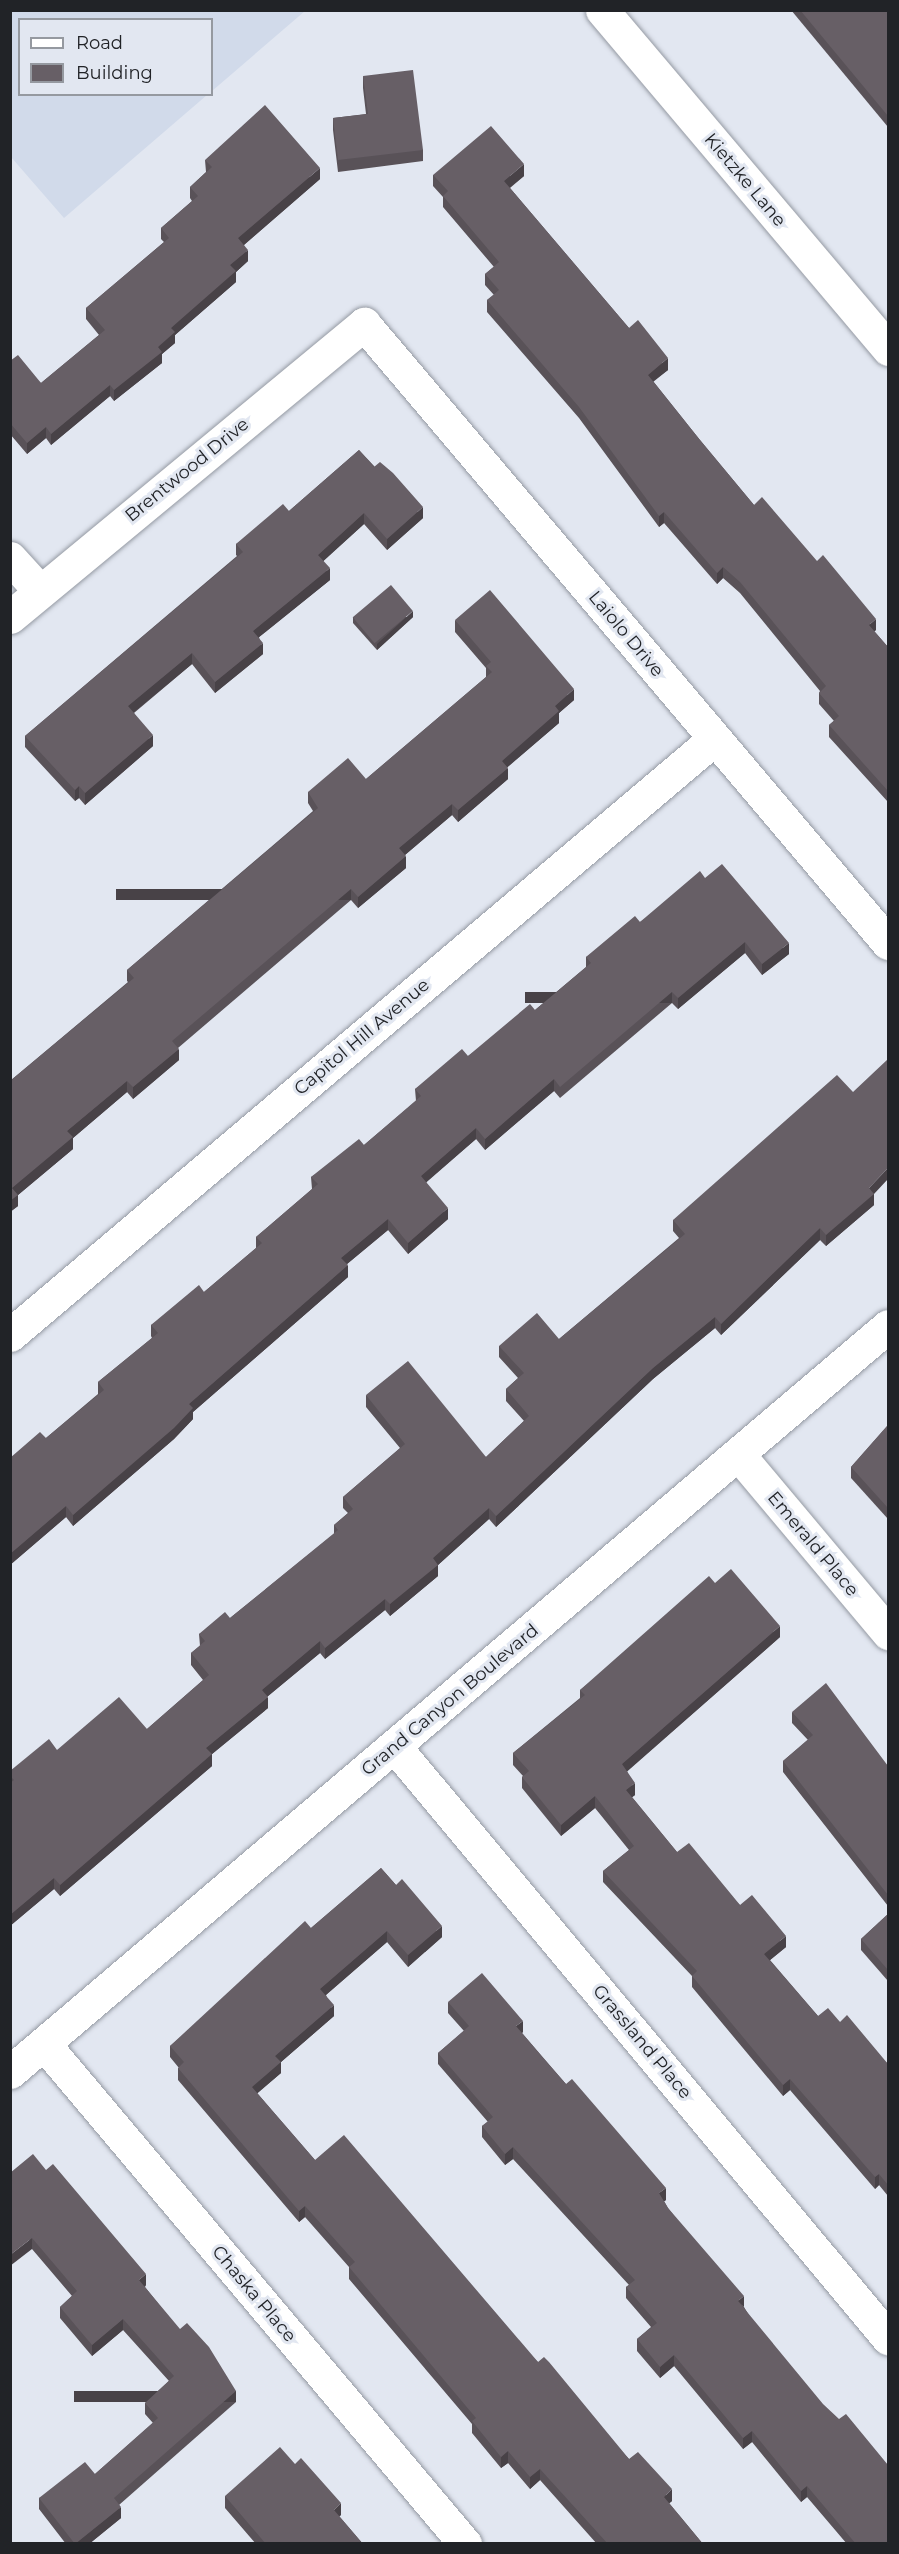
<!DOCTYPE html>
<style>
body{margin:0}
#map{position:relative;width:899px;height:2554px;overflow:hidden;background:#e2e7f1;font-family:Montserrat,sans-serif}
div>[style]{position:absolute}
.built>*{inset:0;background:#d1daea}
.roads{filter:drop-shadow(0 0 2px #959aa3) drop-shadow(0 0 2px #959aa3)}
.street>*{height:33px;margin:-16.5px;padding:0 16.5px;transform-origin:16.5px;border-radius:16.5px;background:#fff}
.secondary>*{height:33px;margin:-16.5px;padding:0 16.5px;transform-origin:16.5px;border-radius:16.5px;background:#fff}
.wall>*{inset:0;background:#595258}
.shaded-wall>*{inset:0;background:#484247;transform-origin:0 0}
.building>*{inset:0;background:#675f66;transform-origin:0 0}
span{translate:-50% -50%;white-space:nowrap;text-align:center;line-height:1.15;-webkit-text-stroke:6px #e2e7f1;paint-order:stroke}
.street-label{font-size:18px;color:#212327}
.frame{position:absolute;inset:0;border:12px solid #212327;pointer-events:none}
.legend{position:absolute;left:18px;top:18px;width:195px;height:78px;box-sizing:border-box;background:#e2e7f1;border:2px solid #9599a0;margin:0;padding:8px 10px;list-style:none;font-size:18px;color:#212327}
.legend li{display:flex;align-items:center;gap:12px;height:30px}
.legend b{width:30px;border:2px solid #9599a0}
</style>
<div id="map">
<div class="built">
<i style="clip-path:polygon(10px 11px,11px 10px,305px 11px,212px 91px,212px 20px,20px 20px,20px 94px,207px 95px,64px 218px,11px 157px)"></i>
</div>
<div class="roads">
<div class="street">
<i style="left:10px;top:558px;width:45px;rotate:47.7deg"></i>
<i style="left:10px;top:617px;width:460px;rotate:-39.6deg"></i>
<i style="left:364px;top:324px;width:811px;rotate:49.75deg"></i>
<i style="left:10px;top:1335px;width:922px;rotate:-40.25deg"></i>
<i style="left:738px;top:1454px;width:234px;rotate:50deg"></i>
<i style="left:395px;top:1747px;width:770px;rotate:50.17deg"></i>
<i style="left:44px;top:2044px;width:654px;rotate:49.9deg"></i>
<i style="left:10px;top:2072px;width:1152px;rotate:-40.35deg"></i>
</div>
<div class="secondary">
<i style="left:602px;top:10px;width:444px;rotate:49.8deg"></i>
</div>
</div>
<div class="wall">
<i style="clip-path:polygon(791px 10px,888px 10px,888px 127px)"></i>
<i style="clip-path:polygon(363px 76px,423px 150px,423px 161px,338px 172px,333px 130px,333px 118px,366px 114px,363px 88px)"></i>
<i style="clip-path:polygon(205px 160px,320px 179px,244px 245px,248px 261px,236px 272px,236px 282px,175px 335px,175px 343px,162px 354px,162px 363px,114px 401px,110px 396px,51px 445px,46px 438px,27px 454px,10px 434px,10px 361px,41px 383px,99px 335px,86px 319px,86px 308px,164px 242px,161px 239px,161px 228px,192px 201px,190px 198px,190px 187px,206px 172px)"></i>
<i style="clip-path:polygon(433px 175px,524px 176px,510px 188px,629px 328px,668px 370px,653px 381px,700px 440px,754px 505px,876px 630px,874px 631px,888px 647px,888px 802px,829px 737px,829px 725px,834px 721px,819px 704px,819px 693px,820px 691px,740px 593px,723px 578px,717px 584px,664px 523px,659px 527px,579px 418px,487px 312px,487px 300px,494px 295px,485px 285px,485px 274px,494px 267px,443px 207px,443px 197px,433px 186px)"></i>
<i style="clip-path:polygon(359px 450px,423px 518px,387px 550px,364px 524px,323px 561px,330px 580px,259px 637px,263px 654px,215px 693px,192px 664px,134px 713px,153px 746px,85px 805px,79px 798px,75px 801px,25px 747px,25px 736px,237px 556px,236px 555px,236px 544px,289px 511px)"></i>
<i style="clip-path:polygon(353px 617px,413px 617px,377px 650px,353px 623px)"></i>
<i style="clip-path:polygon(455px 620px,574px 700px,559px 713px,559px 723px,507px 767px,508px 779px,458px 822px,452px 815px,405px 855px,406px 868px,358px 908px,351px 900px,178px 1048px,179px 1060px,133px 1099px,127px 1092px,73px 1138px,73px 1149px,18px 1195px,18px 1206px,10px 1212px,10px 1081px,128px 982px,127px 981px,127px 970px,313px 811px,308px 803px,308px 792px,366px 779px,486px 677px,486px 668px,455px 632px)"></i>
<i style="clip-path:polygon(705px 878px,789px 954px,762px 975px,745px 953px,678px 1009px,672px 1003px,560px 1098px,554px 1091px,485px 1150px,476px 1139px,426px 1182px,448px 1219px,408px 1254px,388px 1230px,347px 1264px,348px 1277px,193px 1412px,193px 1419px,174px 1439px,73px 1526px,66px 1517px,10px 1565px,10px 1458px,46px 1438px,98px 1394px,98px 1382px,152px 1338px,151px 1336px,151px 1325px,204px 1292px,256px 1248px,256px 1237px,312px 1189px,311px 1177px,364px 1145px,416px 1101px,415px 1089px,468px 1056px,535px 1010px,586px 967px,586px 957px,640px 922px)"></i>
<i style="clip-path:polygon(874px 1194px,874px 1205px,826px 1246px,820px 1240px,721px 1335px,715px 1328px,653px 1379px,496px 1527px,489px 1519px,438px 1565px,438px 1576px,390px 1616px,385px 1610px,325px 1659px,320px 1653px,267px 1697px,268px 1708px,212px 1754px,212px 1766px,60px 1896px,54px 1889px,10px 1926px,10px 1771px,57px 1750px,147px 1729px,203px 1680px,191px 1665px,191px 1653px,200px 1646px,199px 1634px,230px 1618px,334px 1534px,334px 1525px,348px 1513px,343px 1508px,343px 1497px,400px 1448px,366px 1407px,366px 1395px,486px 1457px,524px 1421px,506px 1401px,506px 1389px,518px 1378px,499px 1357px,499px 1346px,559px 1339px,679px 1238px,673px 1231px,673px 1220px)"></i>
<i style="clip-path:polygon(888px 1425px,888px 1519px,851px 1478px,851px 1467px)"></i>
<i style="clip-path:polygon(715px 1583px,780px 1637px,627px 1771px,635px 1795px,632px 1797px,677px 1852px,740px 1905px,786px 1947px,770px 1960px,818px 2016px,840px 2022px,888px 2064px,888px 2196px,879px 2185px,875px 2189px,790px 2090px,783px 2096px,692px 1987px,692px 1976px,603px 1882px,603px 1871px,629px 1850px,595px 1808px,561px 1836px,522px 1788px,522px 1777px,523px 1776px,513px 1765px,513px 1753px,580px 1698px,580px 1690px)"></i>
<i style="clip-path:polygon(792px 1712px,888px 1766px,888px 1906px,783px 1772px,783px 1761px,808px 1740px,792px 1723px)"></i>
<i style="clip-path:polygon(381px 1868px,442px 1937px,408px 1967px,387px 1942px,326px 1995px,334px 2016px,281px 2062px,281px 2073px,257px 2093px,315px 2160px,538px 2362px,629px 2459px,672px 2501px,669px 2503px,703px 2544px,597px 2544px,540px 2480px,530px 2489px,508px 2463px,501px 2468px,472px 2433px,472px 2424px,349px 2279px,349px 2267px,305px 2217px,299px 2222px,178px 2080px,178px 2068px,179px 2068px,170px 2057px,170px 2046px,311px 1928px)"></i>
<i style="clip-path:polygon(888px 1914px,888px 1981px,861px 1950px,861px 1939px)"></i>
<i style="clip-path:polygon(448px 2002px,523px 2032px,522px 2033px,666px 2200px,664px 2201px,668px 2208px,744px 2307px,888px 2544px,847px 2544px,807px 2497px,801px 2502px,752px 2442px,743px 2449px,674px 2366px,660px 2378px,637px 2351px,637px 2339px,651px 2327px,626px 2298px,626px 2287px,629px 2285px,513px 2159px,505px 2165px,482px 2137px,482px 2126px,488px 2122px,438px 2064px,438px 2053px,464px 2031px,448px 2013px)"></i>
<i style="clip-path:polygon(10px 2173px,146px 2285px,145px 2287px,236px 2402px,119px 2505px,121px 2518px,89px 2544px,66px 2544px,39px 2509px,39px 2498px,95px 2474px,153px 2423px,145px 2414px,145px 2403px,169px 2381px,123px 2330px,92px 2356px,60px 2318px,60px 2307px,72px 2296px,32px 2249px)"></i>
<i style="clip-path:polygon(225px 2496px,341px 2515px,339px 2516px,363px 2544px,256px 2544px,225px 2508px)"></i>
</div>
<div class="shaded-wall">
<i style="clip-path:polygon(524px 164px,524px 176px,504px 192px,504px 181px)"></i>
<i style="clip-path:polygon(320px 168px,320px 179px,238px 250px,238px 238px)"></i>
<i style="clip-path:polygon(248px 250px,248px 261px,236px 272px,236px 282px,175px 335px,175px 343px,162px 354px,162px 363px,114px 401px,114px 390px,158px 347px,171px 328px,230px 265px)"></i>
<i style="clip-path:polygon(668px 358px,668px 370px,648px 386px,648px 375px)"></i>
<i style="clip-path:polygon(110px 385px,110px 396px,51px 445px,51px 434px)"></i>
<i style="clip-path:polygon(46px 427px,46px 438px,27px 454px,27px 443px)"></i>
<i style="clip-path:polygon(423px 507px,423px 518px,387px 550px,387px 539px)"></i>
<i style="clip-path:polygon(664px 512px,664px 523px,659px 527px,659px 516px)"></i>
<i style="clip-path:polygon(364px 513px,364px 524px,318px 566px,318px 555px)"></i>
<i style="clip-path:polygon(723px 567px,723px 578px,717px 584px,717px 573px)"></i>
<i style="clip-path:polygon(330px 568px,330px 580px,253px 642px,253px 631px)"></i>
<i style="clip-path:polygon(413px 611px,413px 617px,377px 650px,377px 644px)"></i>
<i style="clip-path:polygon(876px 619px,876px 630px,869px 636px,869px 625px)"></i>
<i style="clip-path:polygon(263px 643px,263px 654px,215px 693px,215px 682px)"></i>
<i style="clip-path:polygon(192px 653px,192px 664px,128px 717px,128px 706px)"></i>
<i style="clip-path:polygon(574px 689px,574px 700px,559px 713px,559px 723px,502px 772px,502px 761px,555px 706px)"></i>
<i style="clip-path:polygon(153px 735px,153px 746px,85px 805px,85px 793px)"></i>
<i style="clip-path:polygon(508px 768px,508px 779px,458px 822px,458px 810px)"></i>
<i style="clip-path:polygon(79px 786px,79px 798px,75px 801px,75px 790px)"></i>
<i style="clip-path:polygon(452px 804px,452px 815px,399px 860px,399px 848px)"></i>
<i style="clip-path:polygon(406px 856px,406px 868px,358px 908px,358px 897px)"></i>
<i style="left:351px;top:889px;width:11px;height:235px;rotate:90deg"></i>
<i style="clip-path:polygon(745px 942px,745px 953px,678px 1009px,678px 998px)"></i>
<i style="clip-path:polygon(789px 943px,789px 954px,762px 975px,762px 964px)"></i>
<i style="left:672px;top:992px;width:11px;height:147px;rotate:90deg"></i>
<i style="clip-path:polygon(179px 1049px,179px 1060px,133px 1099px,133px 1087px)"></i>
<i style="clip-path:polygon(554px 1079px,554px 1091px,485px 1150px,485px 1139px)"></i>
<i style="clip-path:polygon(127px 1081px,127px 1092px,73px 1138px,73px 1149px,18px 1195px,18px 1206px,10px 1212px,10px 1201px,12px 1188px,67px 1131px)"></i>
<i style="clip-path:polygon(476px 1128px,476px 1139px,421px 1187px,421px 1176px)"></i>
<i style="clip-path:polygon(888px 1168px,888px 1179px,874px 1194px,874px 1205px,826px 1246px,826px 1235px,869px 1188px)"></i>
<i style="clip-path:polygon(448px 1208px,448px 1219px,408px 1254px,408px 1243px)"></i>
<i style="clip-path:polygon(388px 1219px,388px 1230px,341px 1269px,341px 1258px)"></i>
<i style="clip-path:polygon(820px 1228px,820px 1240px,721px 1335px,721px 1324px)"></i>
<i style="clip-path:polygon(348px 1265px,348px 1277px,193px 1412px,193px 1419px,174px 1439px,73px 1526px,73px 1515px,189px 1404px)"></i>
<i style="clip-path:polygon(715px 1317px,715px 1328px,653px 1379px,496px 1527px,496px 1516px,653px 1368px)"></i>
<i style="clip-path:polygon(66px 1506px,66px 1517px,10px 1565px,10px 1554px)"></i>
<i style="clip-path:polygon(489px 1508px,489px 1519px,438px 1565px,438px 1576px,390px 1616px,390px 1604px,433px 1558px)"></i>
<i style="clip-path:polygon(385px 1599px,385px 1610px,325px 1659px,325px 1648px)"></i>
<i style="clip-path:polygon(780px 1626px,780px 1637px,622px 1776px,622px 1764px)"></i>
<i style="clip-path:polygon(320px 1641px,320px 1653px,262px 1701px,262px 1690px)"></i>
<i style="clip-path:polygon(268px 1697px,268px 1708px,206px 1759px,206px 1748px)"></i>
<i style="clip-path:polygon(212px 1754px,212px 1766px,60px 1896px,60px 1885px)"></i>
<i style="clip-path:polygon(635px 1783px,635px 1795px,626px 1802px,626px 1790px)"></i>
<i style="clip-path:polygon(595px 1796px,595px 1808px,561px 1836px,561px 1825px)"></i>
<i style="clip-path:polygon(54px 1878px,54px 1889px,10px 1926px,10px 1915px)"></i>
<i style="clip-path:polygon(442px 1926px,442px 1937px,408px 1967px,408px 1955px)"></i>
<i style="clip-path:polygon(387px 1931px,387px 1942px,320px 2000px,320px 1989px)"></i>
<i style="clip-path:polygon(786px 1936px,786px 1947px,764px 1965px,764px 1954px)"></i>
<i style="clip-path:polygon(334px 2005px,334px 2016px,281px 2062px,281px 2073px,252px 2098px,252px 2087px,275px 2056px)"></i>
<i style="clip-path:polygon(523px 2021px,523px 2032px,516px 2037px,516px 2026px)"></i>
<i style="clip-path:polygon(790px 2079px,790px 2090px,783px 2096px,783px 2085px)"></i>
<i style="clip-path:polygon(513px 2147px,513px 2159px,505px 2165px,505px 2154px)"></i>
<i style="clip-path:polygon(879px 2174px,879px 2185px,875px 2189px,875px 2177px)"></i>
<i style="clip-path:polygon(666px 2188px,666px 2200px,659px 2205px,659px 2193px)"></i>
<i style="clip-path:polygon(305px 2206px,305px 2217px,299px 2222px,299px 2211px)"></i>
<i style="clip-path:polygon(32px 2238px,32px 2249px,10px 2266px,10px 2255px)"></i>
<i style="clip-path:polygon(146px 2274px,146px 2285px,139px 2291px,139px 2280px)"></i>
<i style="clip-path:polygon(744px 2296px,744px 2307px,738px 2301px)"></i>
<i style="clip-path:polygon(123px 2319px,123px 2330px,92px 2356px,92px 2345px)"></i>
<i style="clip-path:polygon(674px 2355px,674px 2366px,660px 2378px,660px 2367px)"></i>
<i style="left:236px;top:2391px;width:11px;height:162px;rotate:90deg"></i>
<i style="clip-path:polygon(752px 2431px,752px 2442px,743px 2449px,743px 2438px)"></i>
<i style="clip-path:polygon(508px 2451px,508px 2463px,501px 2468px,501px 2457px)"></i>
<i style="clip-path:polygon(540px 2469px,540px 2480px,530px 2489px,530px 2477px)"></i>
<i style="clip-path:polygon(807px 2486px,807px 2497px,801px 2502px,801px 2491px)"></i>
<i style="clip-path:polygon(672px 2489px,672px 2501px,664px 2508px,664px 2497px)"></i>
<i style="clip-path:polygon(341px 2503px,341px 2515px,334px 2521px,334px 2510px)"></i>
<i style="clip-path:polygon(121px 2507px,121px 2518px,89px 2544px,75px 2544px)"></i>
</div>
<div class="building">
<i style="clip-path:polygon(800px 10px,888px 10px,888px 116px)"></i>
<i style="clip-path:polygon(413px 70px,423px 150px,338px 160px,333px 118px,368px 114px,363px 76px)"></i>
<i style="clip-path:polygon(265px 105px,320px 168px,238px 238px,248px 250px,230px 265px,236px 271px,171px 328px,175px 332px,158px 347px,162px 352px,114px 390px,110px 385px,51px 434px,46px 427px,27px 443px,10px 423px,10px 361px,18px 355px,41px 383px,105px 330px,86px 308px,169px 238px,161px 228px,198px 196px,190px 187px,212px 167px,205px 160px)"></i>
<i style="clip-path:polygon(491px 126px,524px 164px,504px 181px,629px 328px,638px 320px,668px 358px,648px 375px,700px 440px,754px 505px,762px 497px,817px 561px,823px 555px,876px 619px,869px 625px,888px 647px,888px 791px,829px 725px,839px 716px,819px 693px,826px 686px,740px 582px,723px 567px,717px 573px,664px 512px,659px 516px,579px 407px,487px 300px,499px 290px,485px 274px,499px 262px,443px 196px,448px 191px,433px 175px)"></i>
<i style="clip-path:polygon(359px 450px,374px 467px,380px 462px,393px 473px,423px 507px,387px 539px,364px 513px,318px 555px,330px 568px,253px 631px,263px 643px,215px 682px,192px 653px,128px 706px,153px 735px,85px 793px,79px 786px,75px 790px,25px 736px,243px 552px,236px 544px,283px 504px,289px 511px)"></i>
<i style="left:391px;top:585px;width:34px;height:50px;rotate:50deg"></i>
<i style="clip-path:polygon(490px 590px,574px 689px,555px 706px,559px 711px,502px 761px,508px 768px,458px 810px,452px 804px,399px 848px,406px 856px,358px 897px,351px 889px,172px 1041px,179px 1049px,133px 1087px,127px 1081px,67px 1131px,73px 1137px,12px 1188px,18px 1195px,10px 1201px,10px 1081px,134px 978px,127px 970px,318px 808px,308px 792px,348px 758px,366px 779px,492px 672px,486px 666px,491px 662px,455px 620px)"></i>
<i style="clip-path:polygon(722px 864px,789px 943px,762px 964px,745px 942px,678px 998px,672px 992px,560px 1087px,554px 1079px,485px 1139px,476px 1128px,421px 1176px,448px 1208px,408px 1243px,388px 1219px,341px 1258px,348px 1265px,189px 1404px,193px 1408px,174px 1428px,73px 1515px,66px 1506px,10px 1554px,10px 1458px,40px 1432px,46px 1438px,104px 1390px,98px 1382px,158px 1333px,151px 1325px,199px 1285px,204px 1292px,262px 1243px,256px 1237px,318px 1184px,311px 1177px,359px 1139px,364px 1145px,421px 1096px,415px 1089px,462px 1049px,468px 1056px,530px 1004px,535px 1010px,591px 963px,586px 957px,635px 916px,640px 922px,700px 871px,705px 878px)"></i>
<i style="clip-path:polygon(888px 1059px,888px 1168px,869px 1188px,874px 1194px,826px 1235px,820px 1228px,721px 1324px,715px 1317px,653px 1368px,496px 1516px,489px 1508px,433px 1558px,438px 1565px,390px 1604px,385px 1599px,325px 1648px,320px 1641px,262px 1690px,268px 1697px,206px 1748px,212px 1754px,60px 1885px,54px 1878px,10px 1915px,10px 1783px,14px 1780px,10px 1776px,10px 1771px,49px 1739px,57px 1750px,119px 1697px,147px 1729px,209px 1675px,191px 1653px,205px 1641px,199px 1634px,225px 1612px,230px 1618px,338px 1530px,334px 1525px,353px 1509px,343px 1497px,405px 1444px,366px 1395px,408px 1361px,486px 1457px,529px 1416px,506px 1389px,524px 1373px,499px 1346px,537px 1313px,559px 1339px,685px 1234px,673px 1220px,837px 1075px,853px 1092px)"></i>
<i style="clip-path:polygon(888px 1425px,888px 1508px,851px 1467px)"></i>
<i style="clip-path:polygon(731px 1569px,780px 1626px,622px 1764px,635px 1783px,626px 1790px,677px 1852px,689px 1843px,740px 1905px,752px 1895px,786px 1936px,764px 1954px,818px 2016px,828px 2008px,840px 2022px,847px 2015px,888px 2064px,888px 2185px,879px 2174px,875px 2177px,790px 2079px,783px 2085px,692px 1976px,697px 1971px,603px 1871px,634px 1846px,595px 1796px,561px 1825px,522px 1777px,529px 1771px,513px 1753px,585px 1695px,580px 1690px,709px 1576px,715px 1583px)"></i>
<i style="clip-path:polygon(826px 1683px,888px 1766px,888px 1895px,783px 1761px,813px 1735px,792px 1712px)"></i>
<i style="clip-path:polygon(381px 1868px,396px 1885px,402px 1879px,442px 1926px,408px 1955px,387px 1931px,320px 1989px,334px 2005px,275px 2056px,281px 2062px,252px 2087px,315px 2160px,344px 2135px,538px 2362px,544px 2357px,549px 2362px,629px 2459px,638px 2452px,672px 2489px,664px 2497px,703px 2544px,608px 2544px,540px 2469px,530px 2477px,508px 2451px,501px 2457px,472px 2421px,476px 2418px,349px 2267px,355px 2262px,305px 2206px,299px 2211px,178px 2068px,184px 2062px,170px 2046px,305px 1921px,311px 1928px)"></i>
<i style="clip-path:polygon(888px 1914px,888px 1970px,861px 1939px)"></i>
<i style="clip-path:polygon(482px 1973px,523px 2021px,516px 2026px,543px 2058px,566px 2084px,572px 2079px,666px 2188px,659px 2193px,668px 2208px,744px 2296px,738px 2301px,823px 2404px,839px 2419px,846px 2414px,888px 2465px,888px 2544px,856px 2544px,807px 2486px,801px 2491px,752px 2431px,743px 2438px,674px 2355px,660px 2367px,637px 2339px,657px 2323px,626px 2287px,635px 2280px,513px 2147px,505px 2154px,482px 2126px,493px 2117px,438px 2053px,469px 2026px,448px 2002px)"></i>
<i style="clip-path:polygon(33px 2154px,46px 2170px,53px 2164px,146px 2274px,139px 2280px,180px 2329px,187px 2323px,209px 2347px,236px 2391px,114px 2498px,121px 2507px,75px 2544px,39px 2498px,85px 2462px,95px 2474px,158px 2418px,145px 2403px,174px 2376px,123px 2319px,92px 2345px,60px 2307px,77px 2291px,32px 2238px,10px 2255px,10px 2173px)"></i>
<i style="clip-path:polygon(280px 2447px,295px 2464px,301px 2458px,341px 2503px,334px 2510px,363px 2544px,266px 2544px,225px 2496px)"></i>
</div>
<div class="street-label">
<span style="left:745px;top:180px;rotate:50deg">Kietzke Lane</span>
<span style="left:187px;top:470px;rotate:-39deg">Brentwood Drive</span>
<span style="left:626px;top:634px;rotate:50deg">Laiolo Drive</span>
<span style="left:362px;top:1037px;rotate:-40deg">Capitol Hill Avenue</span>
<span style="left:813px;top:1544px;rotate:50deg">Emerald Place</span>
<span style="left:450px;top:1700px;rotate:-40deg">Grand Canyon Boulevard</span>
<span style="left:642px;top:2042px;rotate:50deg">Grassland Place</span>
<span style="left:254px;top:2294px;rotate:50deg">Chaska Place</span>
</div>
<div class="frame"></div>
<ul class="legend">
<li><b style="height:8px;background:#fff"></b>Road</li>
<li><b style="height:16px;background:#675f66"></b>Building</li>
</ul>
</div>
